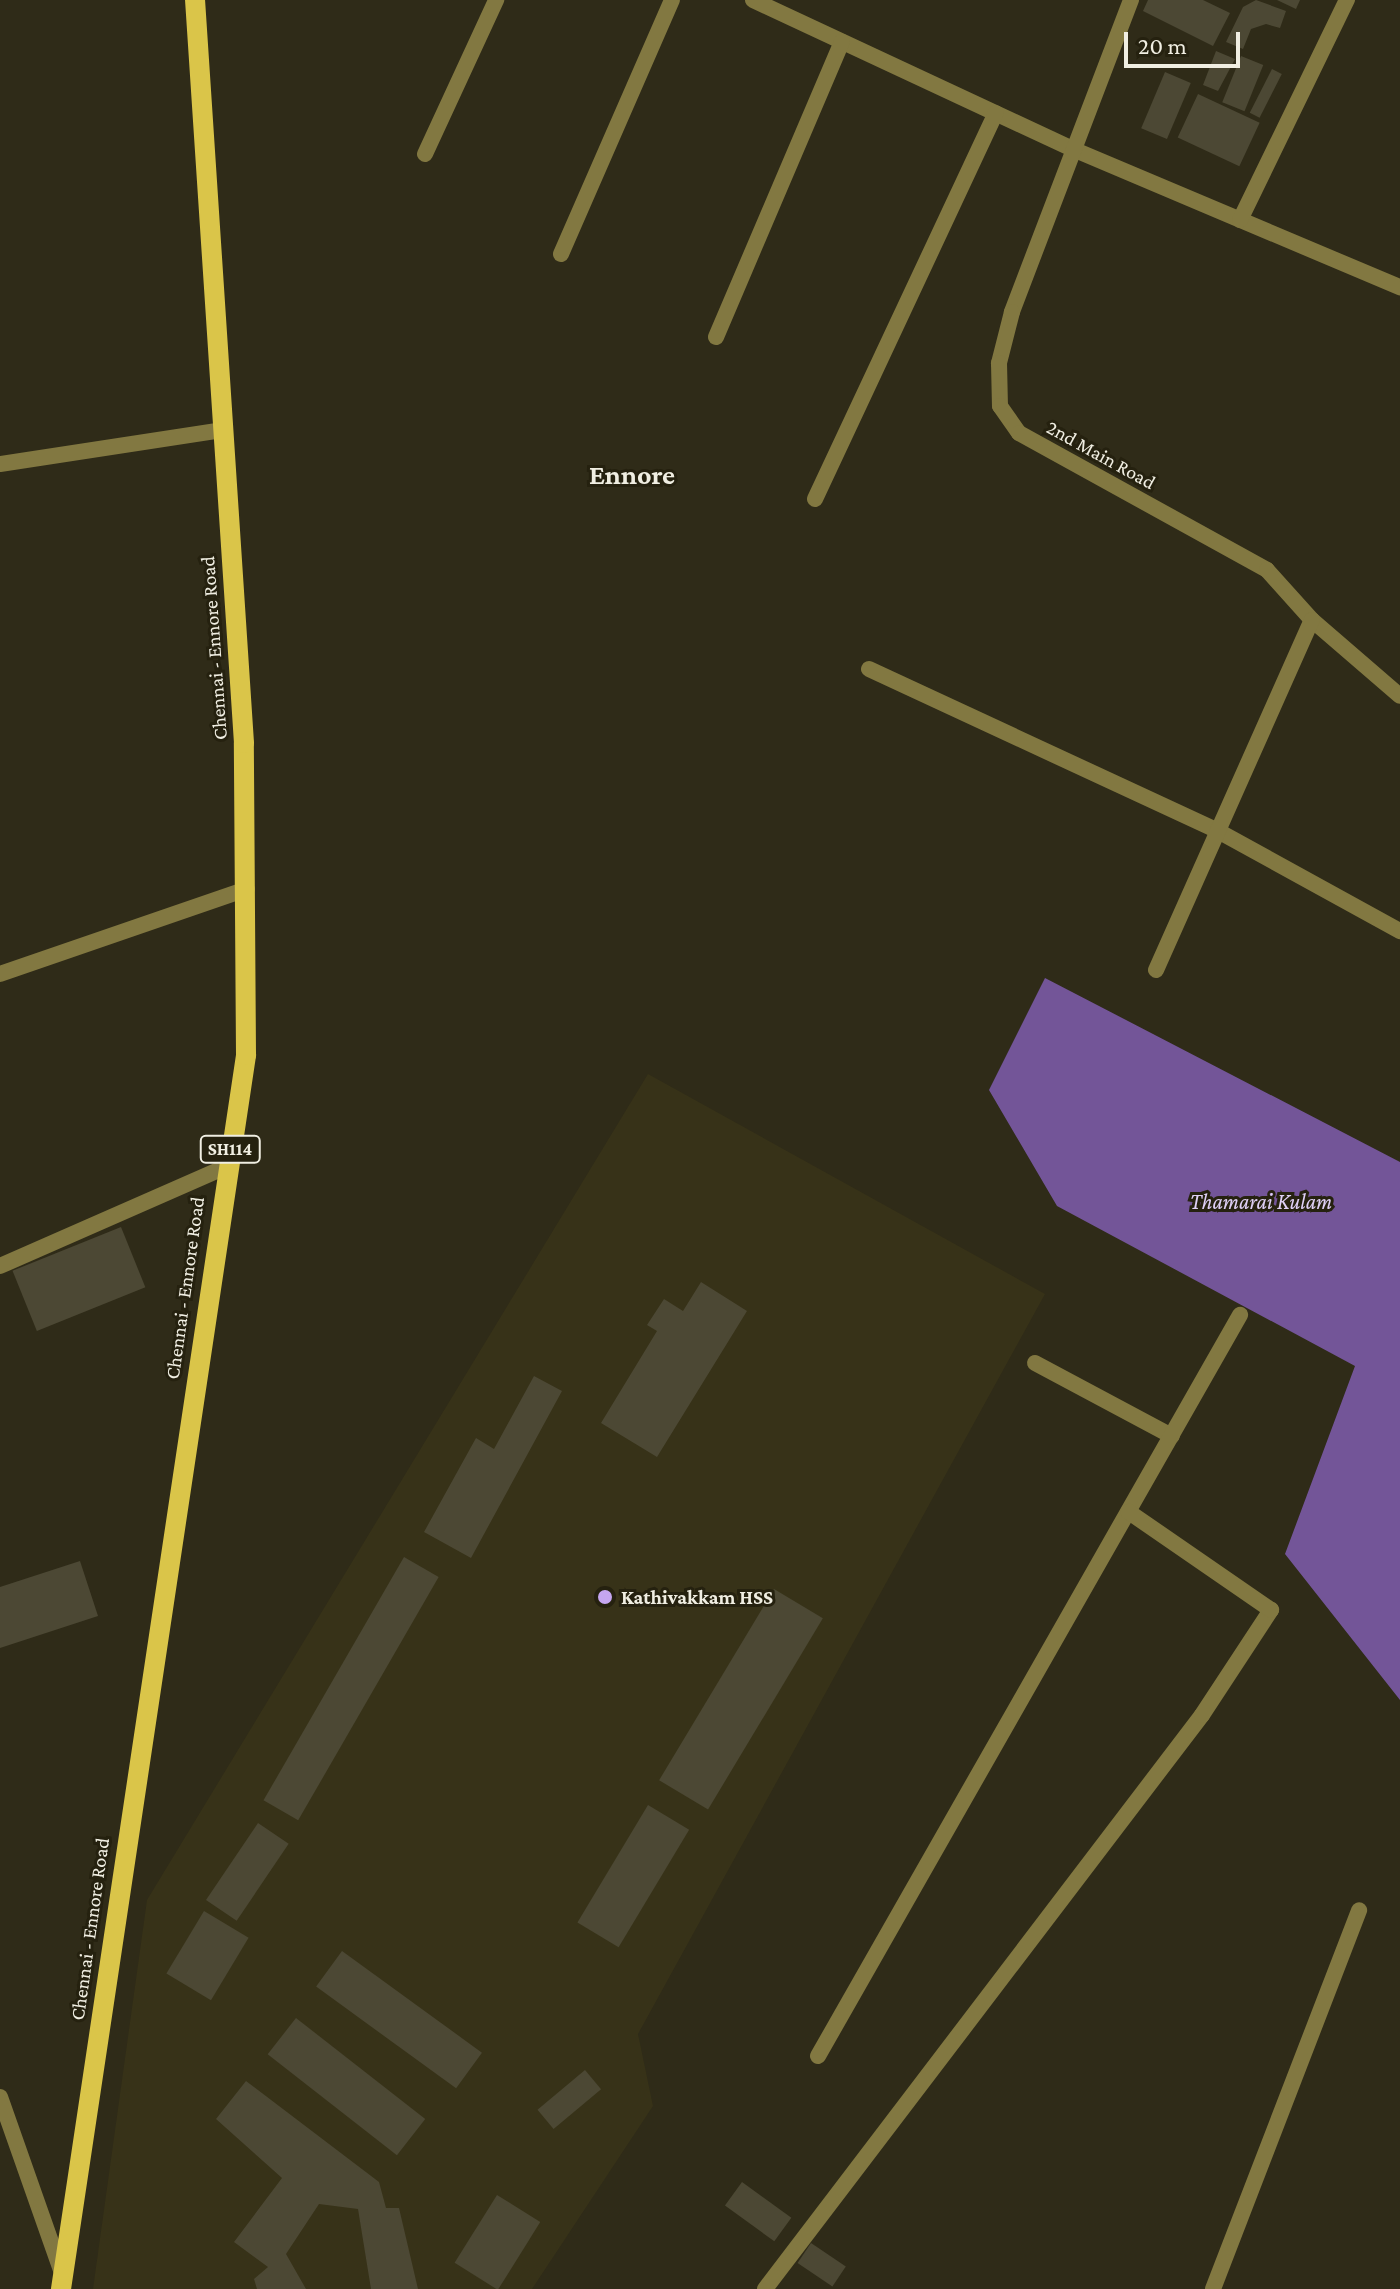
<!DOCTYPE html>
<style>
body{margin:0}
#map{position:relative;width:1400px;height:2289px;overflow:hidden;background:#2f2b18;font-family:"Crimson Pro",serif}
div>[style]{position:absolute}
.built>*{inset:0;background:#373218}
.water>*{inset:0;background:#735598}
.building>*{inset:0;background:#4c4834;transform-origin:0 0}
.service>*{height:16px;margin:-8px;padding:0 8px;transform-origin:8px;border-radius:8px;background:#827841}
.minor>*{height:16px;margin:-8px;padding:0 8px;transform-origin:8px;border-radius:8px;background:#827841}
.primary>*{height:20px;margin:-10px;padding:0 10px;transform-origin:10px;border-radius:10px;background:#dac549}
.dots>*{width:22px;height:22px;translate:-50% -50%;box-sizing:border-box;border:4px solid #25210f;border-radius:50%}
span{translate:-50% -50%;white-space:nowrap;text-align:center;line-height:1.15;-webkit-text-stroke:6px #25210f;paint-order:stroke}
.shield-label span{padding:2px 6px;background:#25210f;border:2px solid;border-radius:6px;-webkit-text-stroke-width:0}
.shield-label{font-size:18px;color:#f0eee2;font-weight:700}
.street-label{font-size:20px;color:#f0eee2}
.poi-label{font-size:20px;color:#f0eee2;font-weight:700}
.left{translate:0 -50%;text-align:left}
.water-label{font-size:22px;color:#e0d1f7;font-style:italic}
.district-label{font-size:28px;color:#f0eee2;font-weight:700}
.scale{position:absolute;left:1124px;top:32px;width:116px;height:36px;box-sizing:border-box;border:4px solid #f0eee2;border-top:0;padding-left:10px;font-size:24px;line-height:28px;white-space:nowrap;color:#f0eee2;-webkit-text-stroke:6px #25210f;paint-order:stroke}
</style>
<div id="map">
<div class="built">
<i style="clip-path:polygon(648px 1074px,1045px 1294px,638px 2034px,653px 2106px,532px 2289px,93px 2289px,147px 1900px)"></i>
</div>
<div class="water">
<i style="clip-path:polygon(1045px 978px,1400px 1162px,1400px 1700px,1285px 1554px,1355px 1366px,1057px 1206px,989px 1090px)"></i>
</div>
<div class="building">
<i style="clip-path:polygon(1148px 0,1203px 0,1230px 13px,1213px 46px,1143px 11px)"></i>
<i style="clip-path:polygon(1256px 0,1286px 11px,1280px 28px,1266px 24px,1251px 29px,1243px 49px,1226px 42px,1243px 7px)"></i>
<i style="clip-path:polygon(1277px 0,1300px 0,1296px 9px)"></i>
<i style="clip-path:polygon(1216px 51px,1235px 59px,1218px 91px,1203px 85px)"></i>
<i style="left:1241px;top:56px;width:24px;height:50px;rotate:22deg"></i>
<i style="left:1272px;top:69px;width:11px;height:49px;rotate:27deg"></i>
<i style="left:1165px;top:72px;width:28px;height:61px;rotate:23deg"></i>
<i style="left:1198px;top:94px;width:68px;height:48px;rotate:25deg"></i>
<i style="left:121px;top:1227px;width:65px;height:117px;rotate:68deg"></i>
<i style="clip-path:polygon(701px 1282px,747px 1311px,657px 1457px,601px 1423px,657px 1331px,647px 1325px,664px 1299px,683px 1311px)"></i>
<i style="clip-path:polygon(534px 1376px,562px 1391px,471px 1558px,424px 1532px,476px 1438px,494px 1449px)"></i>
<i style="left:404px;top:1557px;width:40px;height:281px;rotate:30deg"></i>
<i style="clip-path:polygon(80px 1561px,98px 1616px,0 1648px,0 1587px)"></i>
<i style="left:774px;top:1589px;width:57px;height:223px;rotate:31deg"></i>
<i style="left:648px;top:1805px;width:48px;height:137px;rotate:31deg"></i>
<i style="left:258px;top:1823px;width:37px;height:93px;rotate:34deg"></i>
<i style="left:204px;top:1911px;width:52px;height:73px;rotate:31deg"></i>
<i style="left:342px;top:1951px;width:173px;height:44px;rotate:36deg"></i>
<i style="left:296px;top:2018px;width:164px;height:46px;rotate:38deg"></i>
<i style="left:585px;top:2070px;width:25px;height:62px;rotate:50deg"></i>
<i style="clip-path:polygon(246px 2081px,379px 2182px,386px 2208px,399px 2208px,418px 2289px,371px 2289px,358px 2209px,319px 2204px,286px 2254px,306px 2289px,257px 2289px,254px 2279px,268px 2267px,234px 2242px,282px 2178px,216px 2119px)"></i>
<i style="left:742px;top:2182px;width:61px;height:29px;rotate:36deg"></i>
<i style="left:497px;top:2195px;width:51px;height:80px;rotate:32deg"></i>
<i style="left:811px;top:2243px;width:42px;height:24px;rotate:34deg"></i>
</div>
<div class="service">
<i style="left:0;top:974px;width:261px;rotate:-19deg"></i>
</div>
<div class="minor">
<i style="left:753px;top:0;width:355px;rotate:25deg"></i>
<i style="left:1075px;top:150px;width:353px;rotate:22.9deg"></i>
<i style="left:1131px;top:0;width:334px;rotate:110.9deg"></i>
<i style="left:1012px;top:312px;width:53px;rotate:104.3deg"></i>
<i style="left:999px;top:363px;width:43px;rotate:88.7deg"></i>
<i style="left:1000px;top:406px;width:33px;rotate:55deg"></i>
<i style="left:1019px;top:433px;width:283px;rotate:28.9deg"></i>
<i style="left:1267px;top:570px;width:67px;rotate:48deg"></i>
<i style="left:1312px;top:620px;width:116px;rotate:40.8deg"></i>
<i style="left:425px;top:154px;width:170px;rotate:-65.2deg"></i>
<i style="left:1240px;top:220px;width:245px;rotate:-64.1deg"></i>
<i style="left:561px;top:254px;width:277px;rotate:-66.4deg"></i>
<i style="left:716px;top:337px;width:321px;rotate:-66.9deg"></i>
<i style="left:0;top:464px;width:226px;rotate:-8.7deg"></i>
<i style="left:815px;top:499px;width:426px;rotate:-64.9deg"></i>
<i style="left:869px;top:669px;width:385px;rotate:24.9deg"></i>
<i style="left:1218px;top:831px;width:208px;rotate:28.8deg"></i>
<i style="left:1156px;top:970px;width:383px;rotate:-66deg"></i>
<i style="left:0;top:1266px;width:249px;rotate:-23.7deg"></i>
<i style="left:1035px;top:1363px;width:155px;rotate:28.1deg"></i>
<i style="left:818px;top:2056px;width:853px;rotate:-60.34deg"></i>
<i style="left:0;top:2097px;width:187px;rotate:70.6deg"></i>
<i style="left:765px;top:2289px;width:721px;rotate:-52.72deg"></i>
<i style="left:1202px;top:1715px;width:126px;rotate:-56.7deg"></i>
<i style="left:1271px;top:1610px;width:173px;rotate:-145.4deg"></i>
<i style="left:1213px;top:2289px;width:406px;rotate:-68.9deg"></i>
</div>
<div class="primary">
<i style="left:61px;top:2289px;width:1248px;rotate:-81.47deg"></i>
<i style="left:246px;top:1055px;width:312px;rotate:-90.4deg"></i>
<i style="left:244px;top:743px;width:745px;rotate:-93.77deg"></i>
</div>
<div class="dots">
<i style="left:605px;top:1597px;background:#c5a6f0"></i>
</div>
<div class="shield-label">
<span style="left:230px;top:1149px">SH114</span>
</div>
<div class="street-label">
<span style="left:1101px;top:455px;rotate:29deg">2nd Main Road</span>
<span style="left:214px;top:648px;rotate:-94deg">Chennai - Ennore Road</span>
<span style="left:185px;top:1288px;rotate:-82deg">Chennai - Ennore Road</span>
<span style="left:90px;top:1929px;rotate:-82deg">Chennai - Ennore Road</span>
</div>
<div class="poi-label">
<span class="left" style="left:621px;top:1597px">Kathivakkam HSS</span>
</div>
<div class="water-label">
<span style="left:1261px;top:1202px">Thamarai Kulam</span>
</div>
<div class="district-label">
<span style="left:632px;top:475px">Ennore</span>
</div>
<div class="scale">20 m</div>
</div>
